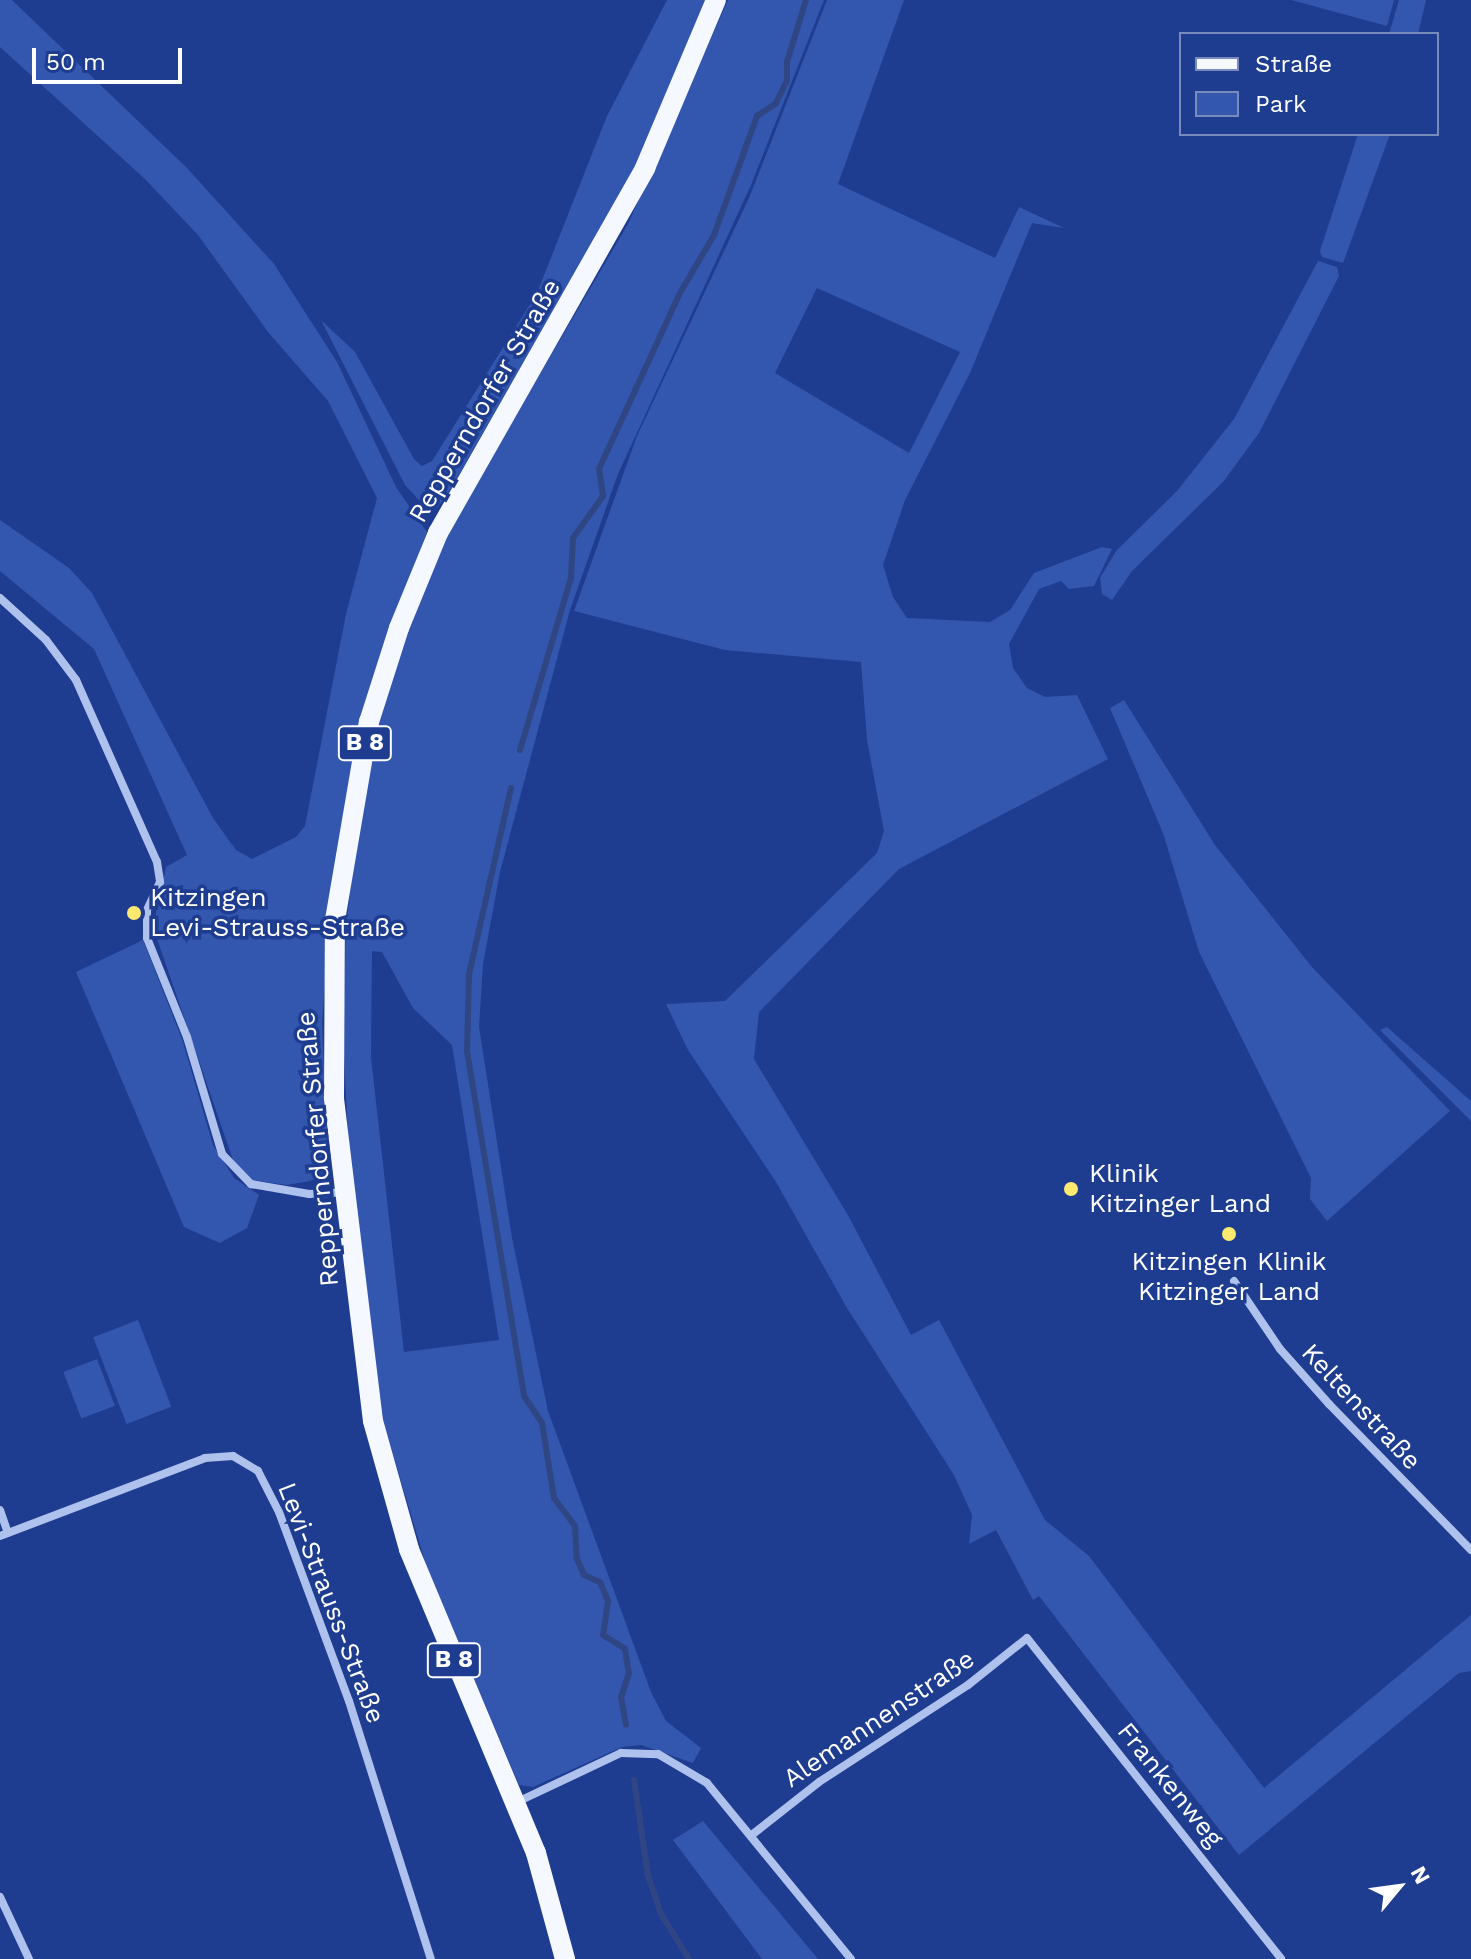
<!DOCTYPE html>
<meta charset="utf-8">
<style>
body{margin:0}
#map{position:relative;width:1471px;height:1959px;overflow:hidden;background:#1f3d90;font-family:"Work Sans",sans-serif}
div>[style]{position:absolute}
.green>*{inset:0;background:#3356ae;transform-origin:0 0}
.stream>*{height:6px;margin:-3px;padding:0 3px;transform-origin:3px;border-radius:3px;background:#304684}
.minor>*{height:8px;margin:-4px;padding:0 4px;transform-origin:4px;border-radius:4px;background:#afc1ed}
.primary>*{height:20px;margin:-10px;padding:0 10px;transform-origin:10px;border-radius:10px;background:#f6f8ff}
.dots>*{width:22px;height:22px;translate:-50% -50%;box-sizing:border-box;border:4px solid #1f3d90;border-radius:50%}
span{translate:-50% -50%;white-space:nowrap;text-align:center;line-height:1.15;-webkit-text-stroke:7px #1f3d90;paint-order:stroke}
.shield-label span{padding:2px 6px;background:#1f3d90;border:2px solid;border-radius:6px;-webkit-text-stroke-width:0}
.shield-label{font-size:24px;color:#fff;font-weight:700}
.street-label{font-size:26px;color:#fff}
.poi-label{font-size:26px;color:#fff}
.left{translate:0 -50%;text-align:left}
.legend{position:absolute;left:1179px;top:32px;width:260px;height:104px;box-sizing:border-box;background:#1f3d90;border:2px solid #798bbc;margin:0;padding:10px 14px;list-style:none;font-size:24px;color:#fff}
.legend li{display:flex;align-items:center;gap:16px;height:40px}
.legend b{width:40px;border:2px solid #798bbc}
.north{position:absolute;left:1359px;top:1847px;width:80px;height:80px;-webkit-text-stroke:6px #1f3d90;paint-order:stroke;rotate:61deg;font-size:22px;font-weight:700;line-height:32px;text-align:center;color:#fff}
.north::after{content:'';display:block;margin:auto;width:28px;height:36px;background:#fff;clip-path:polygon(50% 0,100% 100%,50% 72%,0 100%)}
.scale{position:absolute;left:32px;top:48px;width:150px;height:36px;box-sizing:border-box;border:4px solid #fff;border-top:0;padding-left:10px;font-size:24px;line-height:28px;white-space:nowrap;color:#fff;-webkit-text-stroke:6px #1f3d90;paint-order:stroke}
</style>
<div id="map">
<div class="green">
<i style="clip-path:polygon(0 0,12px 0,187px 168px,274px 264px,337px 362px,396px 487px,427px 532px,392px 628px,326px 965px,322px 1024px,327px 1137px,324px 1174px,310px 1181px,287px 1185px,250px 1180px,233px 1160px,153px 927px,166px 867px,187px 855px,94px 649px,0 571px,0 520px,69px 568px,92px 593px,213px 818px,236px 850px,252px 859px,296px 837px,305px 826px,346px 614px,377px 498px,328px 401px,268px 332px,198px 235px,145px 179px,0 47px)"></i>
<i style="clip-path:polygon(667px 0,707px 0,659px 126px,448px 494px,437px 508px,428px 510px,405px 485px,321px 320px,355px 352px,414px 459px,422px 466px,432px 461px,537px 293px,607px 116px)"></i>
<i style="clip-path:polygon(evenodd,728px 0,824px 0,751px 185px,618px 474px,570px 610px,500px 872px,483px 964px,479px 1027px,512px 1238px,548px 1411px,651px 1692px,666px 1721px,701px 1748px,693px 1763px,641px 1745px,622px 1747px,533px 1787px,519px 1785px,426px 1565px,381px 1414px,351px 1194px,343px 1036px,346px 928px,357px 827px,380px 719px,403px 644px,449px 529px,628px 224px,728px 0,372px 951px,382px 952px,413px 1008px,452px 1045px,499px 1340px,404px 1352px,371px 1057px,372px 951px)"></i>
<i style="clip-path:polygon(evenodd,827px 0,904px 0,838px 184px,995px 258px,1019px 207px,1064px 228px,1032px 223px,970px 373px,905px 500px,883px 565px,893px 597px,907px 618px,990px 622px,1010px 610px,1034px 573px,1102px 547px,1112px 549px,1094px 586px,1069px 589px,1061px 581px,1039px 589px,1009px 644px,1013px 668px,1027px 688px,1045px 697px,1077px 695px,1108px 759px,899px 869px,759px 1012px,754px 1059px,849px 1217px,911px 1335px,939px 1320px,1045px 1520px,1089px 1556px,1264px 1788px,1471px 1615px,1471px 1671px,1459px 1673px,1239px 1855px,1039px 1596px,1033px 1600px,996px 1530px,969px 1544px,972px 1515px,954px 1475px,847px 1308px,776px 1182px,688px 1050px,666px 1004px,725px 1001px,877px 853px,884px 831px,867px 740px,861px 662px,725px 650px,574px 611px,637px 436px,749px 198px,827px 0,817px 288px,960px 352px,909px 453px,775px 373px,817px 288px)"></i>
<i style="clip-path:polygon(1291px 0,1394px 0,1387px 26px)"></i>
<i style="clip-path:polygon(1399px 0,1426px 0,1418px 34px,1389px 34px)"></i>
<i style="clip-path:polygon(1358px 134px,1390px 134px,1343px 263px,1322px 257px,1320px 251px)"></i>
<i style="clip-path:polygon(1318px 261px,1337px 267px,1339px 276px,1259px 433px,1223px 482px,1132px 571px,1112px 600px,1102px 594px,1100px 578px,1116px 551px,1177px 491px,1234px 419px)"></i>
<i style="clip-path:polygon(1124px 700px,1215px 845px,1311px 966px,1450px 1111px,1327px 1221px,1310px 1199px,1311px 1178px,1199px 952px,1163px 833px,1110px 708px)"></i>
<i style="clip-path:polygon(143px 940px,182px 1039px,213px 1145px,234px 1178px,259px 1195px,247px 1228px,220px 1243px,184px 1227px,76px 972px)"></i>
<i style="clip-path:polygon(1387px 1027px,1471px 1101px,1471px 1121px,1380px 1030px)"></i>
<i style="left:138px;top:1320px;width:93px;height:48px;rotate:69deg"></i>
<i style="left:97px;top:1359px;width:50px;height:36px;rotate:69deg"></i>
<i style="clip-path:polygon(703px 1821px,818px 1959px,762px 1959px,673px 1840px)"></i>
</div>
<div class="stream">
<i style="left:520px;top:750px;width:179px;rotate:-73.5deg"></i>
<i style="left:571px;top:578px;width:40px;rotate:-87.1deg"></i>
<i style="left:573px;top:538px;width:52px;rotate:-54.5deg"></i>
<i style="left:603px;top:496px;width:27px;rotate:-98deg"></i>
<i style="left:599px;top:469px;width:194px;rotate:-65.3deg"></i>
<i style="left:680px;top:293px;width:67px;rotate:-59.6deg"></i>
<i style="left:714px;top:235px;width:127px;rotate:-70.1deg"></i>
<i style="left:757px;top:116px;width:23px;rotate:-34deg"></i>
<i style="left:776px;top:103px;width:25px;rotate:-64deg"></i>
<i style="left:787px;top:80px;width:18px;rotate:-90deg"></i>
<i style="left:787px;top:62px;width:65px;rotate:-73deg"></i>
<i style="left:511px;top:788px;width:192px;rotate:102.7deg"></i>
<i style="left:469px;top:975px;width:76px;rotate:91.5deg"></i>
<i style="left:467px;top:1051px;width:350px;rotate:80.6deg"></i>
<i style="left:524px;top:1396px;width:32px;rotate:56deg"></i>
<i style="left:542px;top:1423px;width:76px;rotate:80.9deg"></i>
<i style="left:554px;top:1498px;width:35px;rotate:53deg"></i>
<i style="left:575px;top:1526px;width:33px;rotate:87deg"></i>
<i style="left:577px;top:1559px;width:17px;rotate:66deg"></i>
<i style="left:584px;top:1575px;width:17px;rotate:24deg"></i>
<i style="left:600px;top:1582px;width:21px;rotate:67deg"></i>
<i style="left:608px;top:1601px;width:34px;rotate:98deg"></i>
<i style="left:603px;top:1635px;width:26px;rotate:32deg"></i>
<i style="left:625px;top:1649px;width:24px;rotate:81deg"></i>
<i style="left:629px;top:1673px;width:25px;rotate:108deg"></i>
<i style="left:621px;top:1697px;width:28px;rotate:80deg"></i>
<i style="left:634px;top:1780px;width:97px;rotate:81.7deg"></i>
<i style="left:648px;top:1876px;width:40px;rotate:71.1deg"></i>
<i style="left:661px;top:1914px;width:53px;rotate:58.1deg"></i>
</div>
<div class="minor">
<i style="left:0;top:598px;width:62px;rotate:42.4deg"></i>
<i style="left:46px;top:640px;width:50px;rotate:53.1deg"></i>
<i style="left:76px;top:680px;width:199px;rotate:66deg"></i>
<i style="left:157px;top:862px;width:20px;rotate:81deg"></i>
<i style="left:160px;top:882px;width:31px;rotate:115deg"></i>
<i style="left:147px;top:910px;width:28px;rotate:90deg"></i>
<i style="left:147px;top:938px;width:107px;rotate:68deg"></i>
<i style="left:187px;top:1037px;width:122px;rotate:73.3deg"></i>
<i style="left:222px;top:1154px;width:42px;rotate:46deg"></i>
<i style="left:251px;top:1184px;width:59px;rotate:9.8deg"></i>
<i style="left:309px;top:1194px;width:35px;rotate:-3deg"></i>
<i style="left:1234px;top:1281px;width:82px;rotate:55.9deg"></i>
<i style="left:1280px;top:1349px;width:74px;rotate:48.3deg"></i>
<i style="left:1329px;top:1404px;width:204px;rotate:45.8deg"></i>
<i style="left:0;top:1510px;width:24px;rotate:71deg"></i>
<i style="left:0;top:1536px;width:219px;rotate:-20.8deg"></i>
<i style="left:205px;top:1458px;width:28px;rotate:-4deg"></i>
<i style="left:233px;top:1456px;width:29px;rotate:31deg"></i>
<i style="left:258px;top:1471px;width:46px;rotate:62.9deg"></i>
<i style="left:279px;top:1512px;width:202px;rotate:69.7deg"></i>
<i style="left:349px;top:1701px;width:271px;rotate:72.4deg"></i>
<i style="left:515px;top:1803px;width:117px;rotate:-25.3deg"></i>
<i style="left:621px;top:1753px;width:37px;rotate:2deg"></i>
<i style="left:658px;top:1754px;width:57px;rotate:30.6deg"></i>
<i style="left:707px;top:1783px;width:227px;rotate:50.7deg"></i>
<i style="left:753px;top:1834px;width:84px;rotate:-38.2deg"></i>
<i style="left:819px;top:1782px;width:178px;rotate:-33.1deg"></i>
<i style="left:968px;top:1685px;width:75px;rotate:-38.5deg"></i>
<i style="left:1027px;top:1638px;width:409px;rotate:51.6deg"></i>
<i style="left:0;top:1897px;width:68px;rotate:64.9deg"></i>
</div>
<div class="primary">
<i style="left:565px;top:1959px;width:110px;rotate:-105.3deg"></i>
<i style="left:536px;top:1853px;width:329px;rotate:-112.7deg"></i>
<i style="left:409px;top:1549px;width:133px;rotate:-105.7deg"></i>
<i style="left:373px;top:1421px;width:326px;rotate:-96.9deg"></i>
<i style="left:334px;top:1097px;width:177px;rotate:-89.7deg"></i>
<i style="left:335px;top:920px;width:201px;rotate:-80.3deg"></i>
<i style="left:369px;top:722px;width:99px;rotate:-72.3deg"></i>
<i style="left:399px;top:628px;width:103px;rotate:-67.7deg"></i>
<i style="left:438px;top:533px;width:420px;rotate:-60.4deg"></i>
<i style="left:645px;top:168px;width:182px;rotate:-67.1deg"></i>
</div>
<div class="dots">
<i style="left:134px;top:913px;background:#fbea6f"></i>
<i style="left:1071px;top:1189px;background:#fbea6f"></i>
<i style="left:1229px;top:1234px;background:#fbea6f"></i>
</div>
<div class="shield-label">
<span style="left:365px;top:743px">B 8</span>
<span style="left:454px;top:1660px">B 8</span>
</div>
<div class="street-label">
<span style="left:485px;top:401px;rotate:-60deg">Repperndorfer Straße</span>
<span style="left:318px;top:1149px;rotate:-95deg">Repperndorfer Straße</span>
<span style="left:1361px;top:1407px;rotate:47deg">Keltenstraße</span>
<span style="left:331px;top:1603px;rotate:69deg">Levi-Strauss-Straße</span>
<span style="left:879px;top:1719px;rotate:-34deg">Alemannenstraße</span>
<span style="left:1170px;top:1785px;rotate:51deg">Frankenweg</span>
</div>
<div class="poi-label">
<span class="left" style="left:150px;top:913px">Kitzingen<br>Levi-Strauss-Straße</span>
<span class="left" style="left:1089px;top:1189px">Klinik<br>Kitzinger Land</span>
<span style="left:1229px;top:1277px">Kitzingen Klinik<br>Kitzinger Land</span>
</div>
<ul class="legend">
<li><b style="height:10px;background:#f6f8ff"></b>Straße</li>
<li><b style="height:22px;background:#3356ae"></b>Park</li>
</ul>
<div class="north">N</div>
<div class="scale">50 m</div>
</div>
